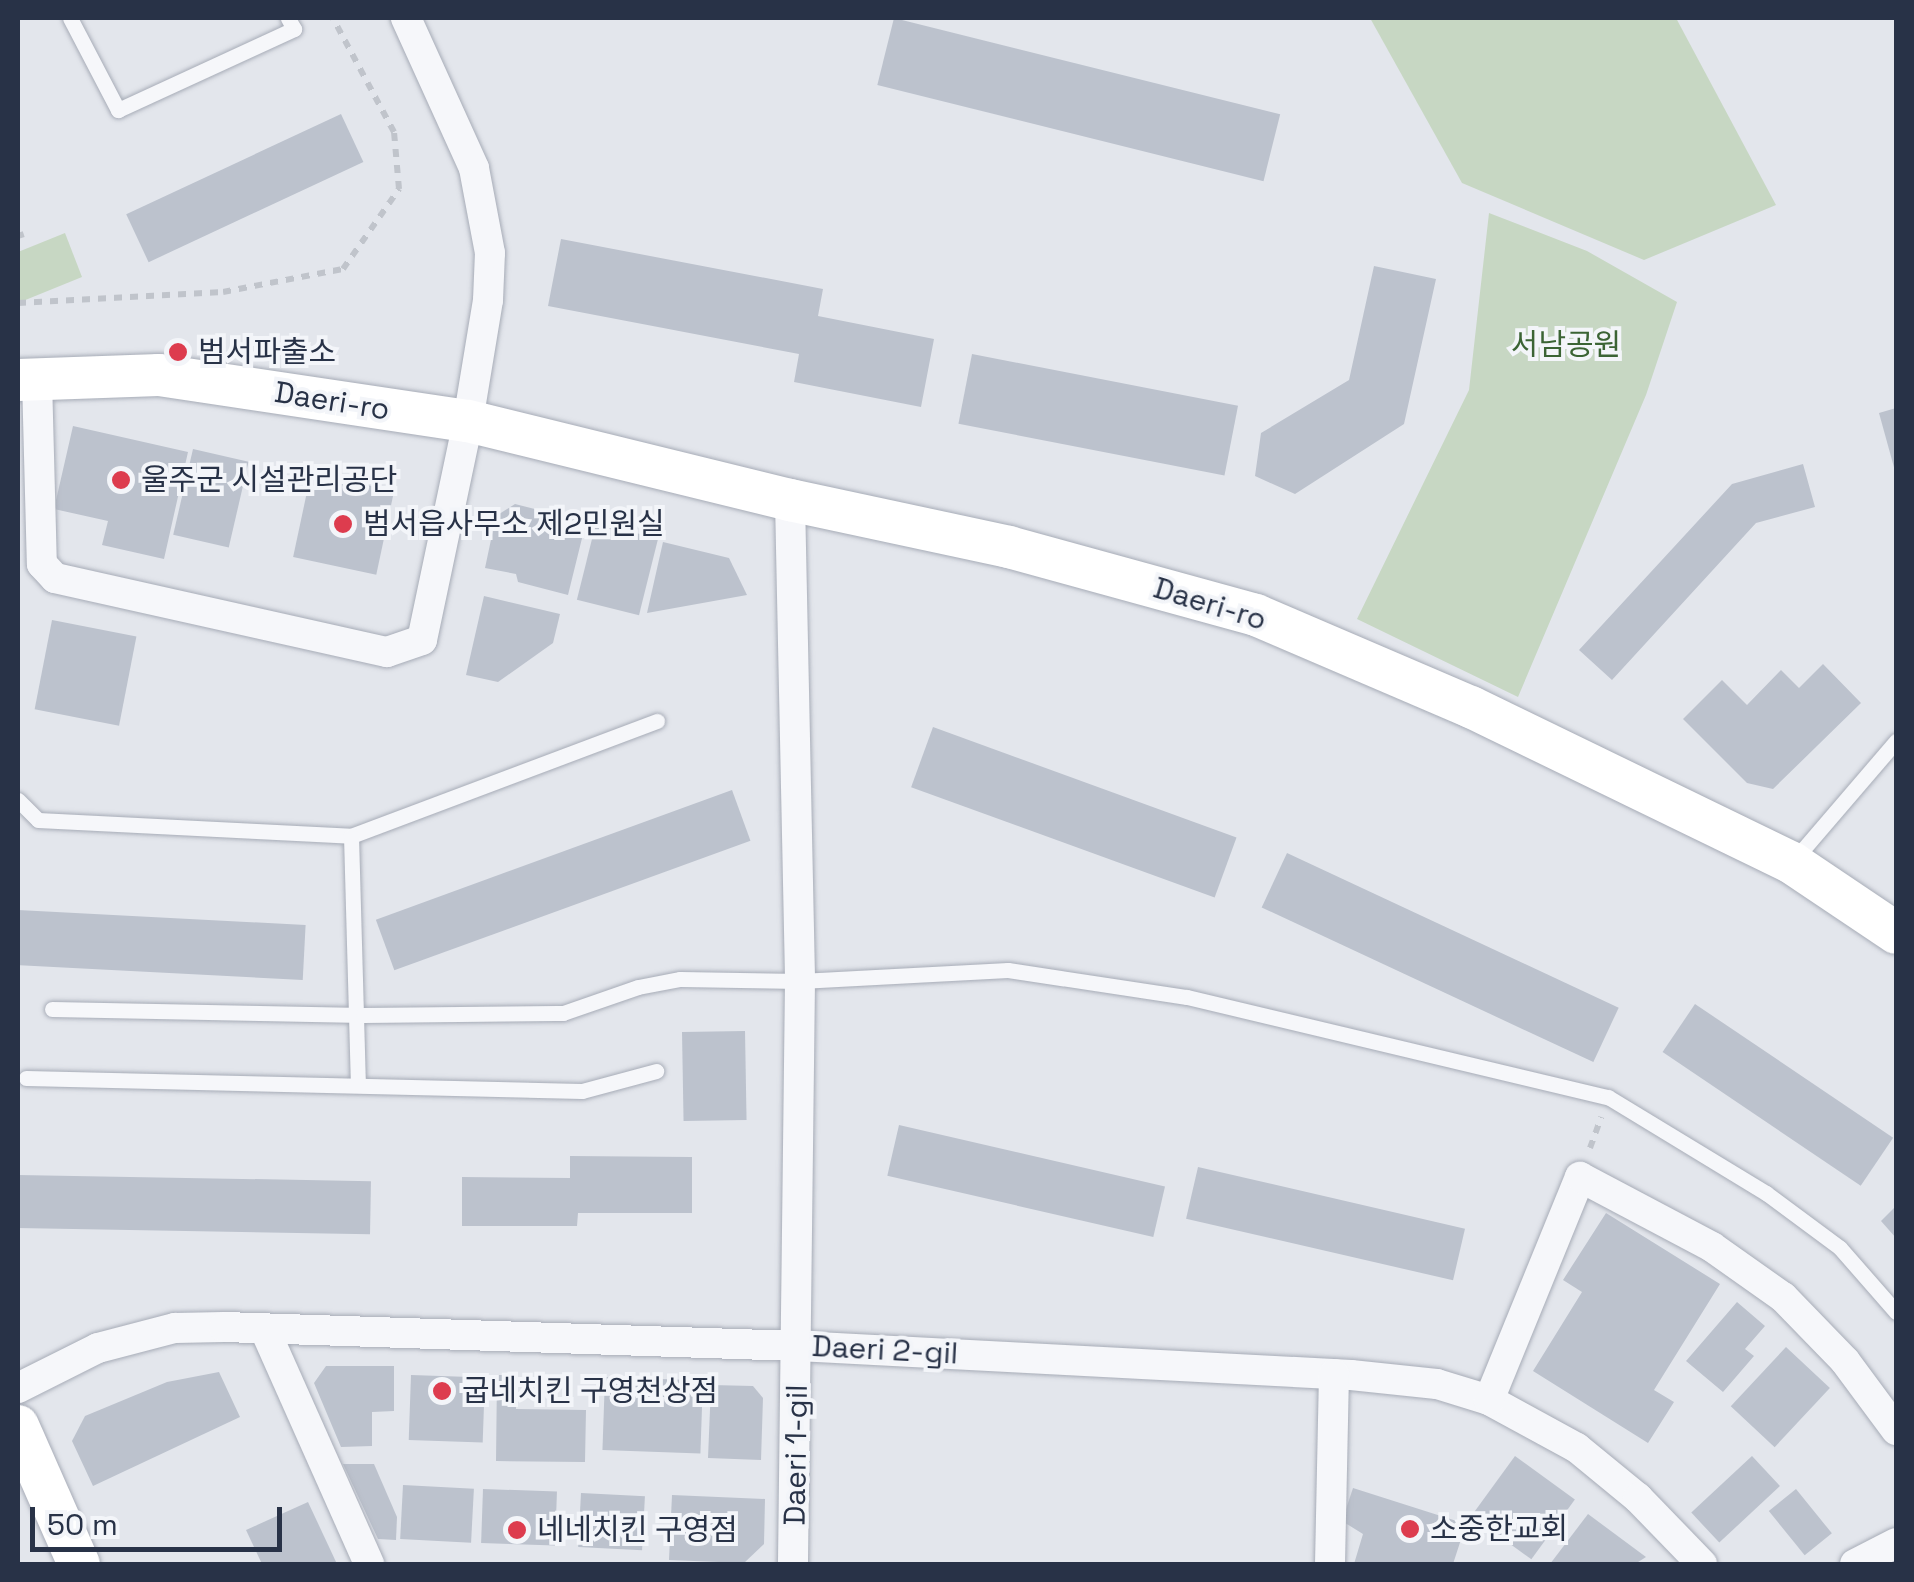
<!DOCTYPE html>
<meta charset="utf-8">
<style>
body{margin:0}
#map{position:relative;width:1914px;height:1582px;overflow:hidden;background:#e3e6ec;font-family:"Space Grotesk","Noto Sans KR",sans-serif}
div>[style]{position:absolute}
.green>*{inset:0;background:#c7d7c3}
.building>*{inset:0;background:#bcc2cd;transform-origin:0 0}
.path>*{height:6px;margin-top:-3px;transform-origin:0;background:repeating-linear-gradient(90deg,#c0c4cb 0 8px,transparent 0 16px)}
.roads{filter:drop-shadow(0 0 2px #a7acb7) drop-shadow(0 0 2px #a7acb7)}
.service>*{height:15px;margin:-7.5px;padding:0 7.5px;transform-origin:7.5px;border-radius:7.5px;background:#f6f7fa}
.minor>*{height:30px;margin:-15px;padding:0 15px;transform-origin:15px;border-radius:15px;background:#f6f7fa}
.secondary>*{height:42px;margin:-21px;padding:0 21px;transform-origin:21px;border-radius:21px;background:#fff}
.dots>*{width:28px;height:28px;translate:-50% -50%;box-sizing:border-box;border:5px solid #f3f5f9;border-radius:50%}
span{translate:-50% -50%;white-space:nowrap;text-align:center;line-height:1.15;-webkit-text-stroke:8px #f3f5f9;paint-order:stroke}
.park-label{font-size:30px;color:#3b6434}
.poi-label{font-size:30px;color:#283247}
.left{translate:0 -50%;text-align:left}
.street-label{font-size:30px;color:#283247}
.frame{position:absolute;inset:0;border:20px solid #283247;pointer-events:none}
.scale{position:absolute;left:30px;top:1507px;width:252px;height:45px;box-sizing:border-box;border:5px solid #283247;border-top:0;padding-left:12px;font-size:30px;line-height:35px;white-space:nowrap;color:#283247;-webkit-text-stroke:8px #f3f5f9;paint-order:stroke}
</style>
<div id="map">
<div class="green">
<i style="clip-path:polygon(1370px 18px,1676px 18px,1776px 205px,1644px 260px,1462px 183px)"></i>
<i style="clip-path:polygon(1489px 213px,1587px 251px,1677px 302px,1646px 395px,1518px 697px,1357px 619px,1469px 390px)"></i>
<i style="clip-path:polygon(65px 233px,82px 277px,18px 303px,18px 252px)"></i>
</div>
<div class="building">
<i style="left:894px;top:18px;width:398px;height:69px;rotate:14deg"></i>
<i style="left:341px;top:114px;width:53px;height:237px;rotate:65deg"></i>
<i style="clip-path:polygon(561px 239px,823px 289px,818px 316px,934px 339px,921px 407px,794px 382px,799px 354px,548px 306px)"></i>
<i style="clip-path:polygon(1374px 266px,1436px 279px,1404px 424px,1295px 494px,1255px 476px,1261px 433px,1349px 380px)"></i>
<i style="left:972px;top:354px;width:271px;height:71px;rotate:11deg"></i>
<i style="clip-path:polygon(1896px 408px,1896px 471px,1895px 471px,1879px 413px)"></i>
<i style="clip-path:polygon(73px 426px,188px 452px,164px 559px,102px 545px,108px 521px,54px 509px)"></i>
<i style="left:193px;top:449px;width:57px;height:88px;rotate:13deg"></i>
<i style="clip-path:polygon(1803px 464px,1815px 507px,1756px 523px,1612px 680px,1579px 650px,1732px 484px)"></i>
<i style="left:311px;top:473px;width:85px;height:86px;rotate:12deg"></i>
<i style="clip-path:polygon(515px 504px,586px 522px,568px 595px,518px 582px,516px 574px,485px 568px,496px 516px)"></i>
<i style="left:596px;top:523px;width:64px;height:79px;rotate:14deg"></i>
<i style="clip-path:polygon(663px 542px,729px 558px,747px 595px,647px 613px)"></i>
<i style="clip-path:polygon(484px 596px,560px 614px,553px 643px,498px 682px,466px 675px)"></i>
<i style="left:52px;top:620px;width:86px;height:91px;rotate:11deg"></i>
<i style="clip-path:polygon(1823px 664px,1861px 703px,1773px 789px,1747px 783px,1683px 719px,1722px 680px,1747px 705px,1781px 670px,1799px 688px)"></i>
<i style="left:933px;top:727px;width:323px;height:64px;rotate:20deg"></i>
<i style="left:732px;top:790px;width:54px;height:379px;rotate:70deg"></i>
<i style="left:1287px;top:853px;width:366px;height:60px;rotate:25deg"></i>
<i style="left:18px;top:910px;width:288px;height:55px;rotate:3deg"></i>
<i style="left:1695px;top:1004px;width:239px;height:58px;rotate:34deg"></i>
<i style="left:745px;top:1031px;width:89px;height:63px;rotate:89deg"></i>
<i style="left:899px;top:1125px;width:273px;height:52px;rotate:13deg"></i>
<i style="clip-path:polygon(570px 1156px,692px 1157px,692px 1213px,578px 1213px,577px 1226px,462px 1226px,462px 1177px,570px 1178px)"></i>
<i style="left:1198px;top:1167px;width:274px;height:53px;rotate:13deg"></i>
<i style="left:18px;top:1175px;width:353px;height:53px;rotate:1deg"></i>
<i style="clip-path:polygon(1896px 1206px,1896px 1238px,1881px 1221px)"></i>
<i style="clip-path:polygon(1606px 1213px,1720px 1284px,1654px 1390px,1674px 1402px,1648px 1443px,1533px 1371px,1582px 1292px,1563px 1280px)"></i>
<i style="clip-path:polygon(1737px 1302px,1765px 1326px,1745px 1349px,1754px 1356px,1723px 1392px,1686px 1361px)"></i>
<i style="left:1786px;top:1347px;width:60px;height:81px;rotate:43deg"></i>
<i style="clip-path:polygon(326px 1366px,394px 1366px,394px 1411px,372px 1412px,372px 1446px,341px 1447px,314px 1383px)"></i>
<i style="clip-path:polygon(219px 1372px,240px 1417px,93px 1486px,72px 1441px,85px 1416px,167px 1382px)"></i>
<i style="left:411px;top:1375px;width:74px;height:65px;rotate:2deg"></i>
<i style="clip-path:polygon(497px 1375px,517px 1375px,516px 1409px,586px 1410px,585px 1462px,496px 1461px)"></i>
<i style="left:605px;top:1377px;width:98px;height:73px;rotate:2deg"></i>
<i style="clip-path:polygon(711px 1385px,753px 1386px,763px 1398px,761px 1460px,708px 1458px)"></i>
<i style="left:1515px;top:1456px;width:74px;height:74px;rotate:36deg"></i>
<i style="left:1752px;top:1456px;width:41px;height:83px;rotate:47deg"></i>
<i style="clip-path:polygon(343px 1464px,374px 1464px,397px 1517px,396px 1540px,378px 1539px)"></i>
<i style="left:403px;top:1485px;width:71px;height:54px;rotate:3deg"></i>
<i style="clip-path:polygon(1353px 1488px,1466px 1524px,1453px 1564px,1354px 1564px,1363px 1534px,1342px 1521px)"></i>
<i style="left:483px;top:1489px;width:74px;height:54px;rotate:2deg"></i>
<i style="left:1796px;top:1489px;width:57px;height:35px;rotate:51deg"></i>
<i style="left:581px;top:1493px;width:64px;height:54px;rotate:3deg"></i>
<i style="clip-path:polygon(672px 1495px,765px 1499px,764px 1544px,744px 1563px,669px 1560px)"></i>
<i style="clip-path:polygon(308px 1502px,337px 1564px,262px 1564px,246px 1530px)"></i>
<i style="clip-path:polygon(1588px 1514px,1646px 1557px,1635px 1564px,1550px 1564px)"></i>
</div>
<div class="path">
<i style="left:18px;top:236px;width:6px;rotate:-18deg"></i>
<i style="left:18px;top:303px;width:205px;rotate:-3.1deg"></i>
<i style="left:223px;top:292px;width:122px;rotate:-10.9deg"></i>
<i style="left:343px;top:269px;width:98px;rotate:-55deg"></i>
<i style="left:399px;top:189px;width:57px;rotate:-95deg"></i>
<i style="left:394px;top:132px;width:129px;rotate:-118.2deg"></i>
<i style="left:1590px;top:1148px;width:33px;rotate:-70deg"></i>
</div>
<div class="roads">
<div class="service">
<i style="left:70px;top:18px;width:104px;rotate:62.4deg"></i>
<i style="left:118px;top:110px;width:194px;rotate:-24.7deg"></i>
<i style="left:294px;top:29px;width:13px;rotate:-119deg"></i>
<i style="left:18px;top:800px;width:28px;rotate:45deg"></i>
<i style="left:38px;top:820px;width:313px;rotate:2.9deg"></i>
<i style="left:351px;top:836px;width:327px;rotate:-20.6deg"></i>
<i style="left:351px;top:836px;width:249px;rotate:88.4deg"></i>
<i style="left:1794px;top:860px;width:157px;rotate:-49.4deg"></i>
<i style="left:52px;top:1009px;width:311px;rotate:1.1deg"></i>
<i style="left:363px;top:1015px;width:200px;rotate:-0.6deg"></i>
<i style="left:563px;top:1013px;width:79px;rotate:-19.1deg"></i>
<i style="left:638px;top:987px;width:43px;rotate:-10.8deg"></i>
<i style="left:680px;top:979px;width:120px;rotate:1deg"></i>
<i style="left:800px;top:981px;width:208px;rotate:-3deg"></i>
<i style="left:1008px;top:970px;width:181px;rotate:8.6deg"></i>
<i style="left:1187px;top:997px;width:433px;rotate:13.4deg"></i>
<i style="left:1608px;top:1097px;width:185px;rotate:31.3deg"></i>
<i style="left:1766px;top:1193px;width:92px;rotate:36.6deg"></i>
<i style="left:1840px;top:1248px;width:85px;rotate:48.8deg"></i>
<i style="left:26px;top:1078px;width:556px;rotate:1.34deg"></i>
<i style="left:582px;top:1091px;width:77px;rotate:-15.1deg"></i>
</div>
<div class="minor">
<i style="left:37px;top:379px;width:185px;rotate:88.5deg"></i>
<i style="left:42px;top:564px;width:19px;rotate:47deg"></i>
<i style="left:55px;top:578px;width:340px;rotate:12.6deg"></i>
<i style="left:387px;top:652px;width:37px;rotate:-19deg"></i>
<i style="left:422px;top:640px;width:224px;rotate:-78.1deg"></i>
<i style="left:468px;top:421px;width:123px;rotate:-80.6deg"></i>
<i style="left:488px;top:300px;width:47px;rotate:-87.6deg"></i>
<i style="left:490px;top:253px;width:86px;rotate:-100.7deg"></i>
<i style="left:474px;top:168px;width:165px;rotate:-114.4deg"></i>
<i style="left:790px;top:500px;width:481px;rotate:88.8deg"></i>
<i style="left:800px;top:981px;width:583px;rotate:90.69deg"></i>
<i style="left:265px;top:1330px;width:256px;rotate:66deg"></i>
<i style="left:18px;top:1388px;width:89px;rotate:-26.6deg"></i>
<i style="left:98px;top:1348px;width:80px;rotate:-14.6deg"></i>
<i style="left:175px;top:1328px;width:49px;rotate:-1.2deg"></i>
<i style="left:224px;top:1327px;width:574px;rotate:1.9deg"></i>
<i style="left:798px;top:1346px;width:554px;rotate:3deg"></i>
<i style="left:1351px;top:1375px;width:86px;rotate:6deg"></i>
<i style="left:1437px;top:1384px;width:54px;rotate:17.1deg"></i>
<i style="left:1489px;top:1400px;width:100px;rotate:28.6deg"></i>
<i style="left:1577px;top:1448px;width:79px;rotate:39.3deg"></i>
<i style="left:1638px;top:1498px;width:92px;rotate:45.9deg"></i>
<i style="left:1489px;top:1400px;width:241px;rotate:-67.8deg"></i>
<i style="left:1580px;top:1177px;width:149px;rotate:27.9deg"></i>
<i style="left:1712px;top:1247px;width:87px;rotate:35.2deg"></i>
<i style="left:1783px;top:1297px;width:89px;rotate:45.9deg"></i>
<i style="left:1845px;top:1361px;width:86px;rotate:53.5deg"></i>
<i style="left:1330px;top:1564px;width:190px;rotate:-88.8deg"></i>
<i style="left:1855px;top:1564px;width:46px;rotate:-27.1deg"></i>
</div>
<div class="secondary">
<i style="left:18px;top:380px;width:141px;rotate:-2deg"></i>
<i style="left:159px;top:375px;width:312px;rotate:8.5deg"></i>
<i style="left:468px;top:421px;width:332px;rotate:13.8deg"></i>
<i style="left:790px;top:500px;width:224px;rotate:12.1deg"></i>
<i style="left:1009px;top:547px;width:256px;rotate:15.4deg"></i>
<i style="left:1256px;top:615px;width:234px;rotate:23.2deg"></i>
<i style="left:1471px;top:707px;width:357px;rotate:25.9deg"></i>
<i style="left:1792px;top:863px;width:125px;rotate:33.9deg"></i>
<i style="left:18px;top:1426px;width:151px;rotate:66.2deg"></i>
</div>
</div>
<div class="dots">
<i style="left:178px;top:352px;background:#dd3c4e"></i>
<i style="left:121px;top:480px;background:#dd3c4e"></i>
<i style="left:343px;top:524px;background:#dd3c4e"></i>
<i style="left:442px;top:1391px;background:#dd3c4e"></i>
<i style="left:1410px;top:1529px;background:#dd3c4e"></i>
<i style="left:517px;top:1530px;background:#dd3c4e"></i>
</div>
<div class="park-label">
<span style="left:1566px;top:345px">서남공원</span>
</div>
<div class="poi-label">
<span class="left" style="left:198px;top:352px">범서파출소</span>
<span class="left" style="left:141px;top:480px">울주군 시설관리공단</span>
<span class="left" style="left:363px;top:524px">범서읍사무소 제2민원실</span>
<span class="left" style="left:462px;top:1391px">굽네치킨 구영천상점</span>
<span class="left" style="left:1430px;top:1529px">소중한교회</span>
<span class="left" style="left:537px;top:1530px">네네치킨 구영점</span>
</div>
<div class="street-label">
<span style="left:332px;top:401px;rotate:9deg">Daeri-ro</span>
<span style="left:1210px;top:604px;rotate:17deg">Daeri-ro</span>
<span style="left:885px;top:1350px;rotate:3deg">Daeri 2-gil</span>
<span style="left:796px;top:1455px;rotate:-89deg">Daeri 1-gil</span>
</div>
<div class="frame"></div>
<div class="scale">50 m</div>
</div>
